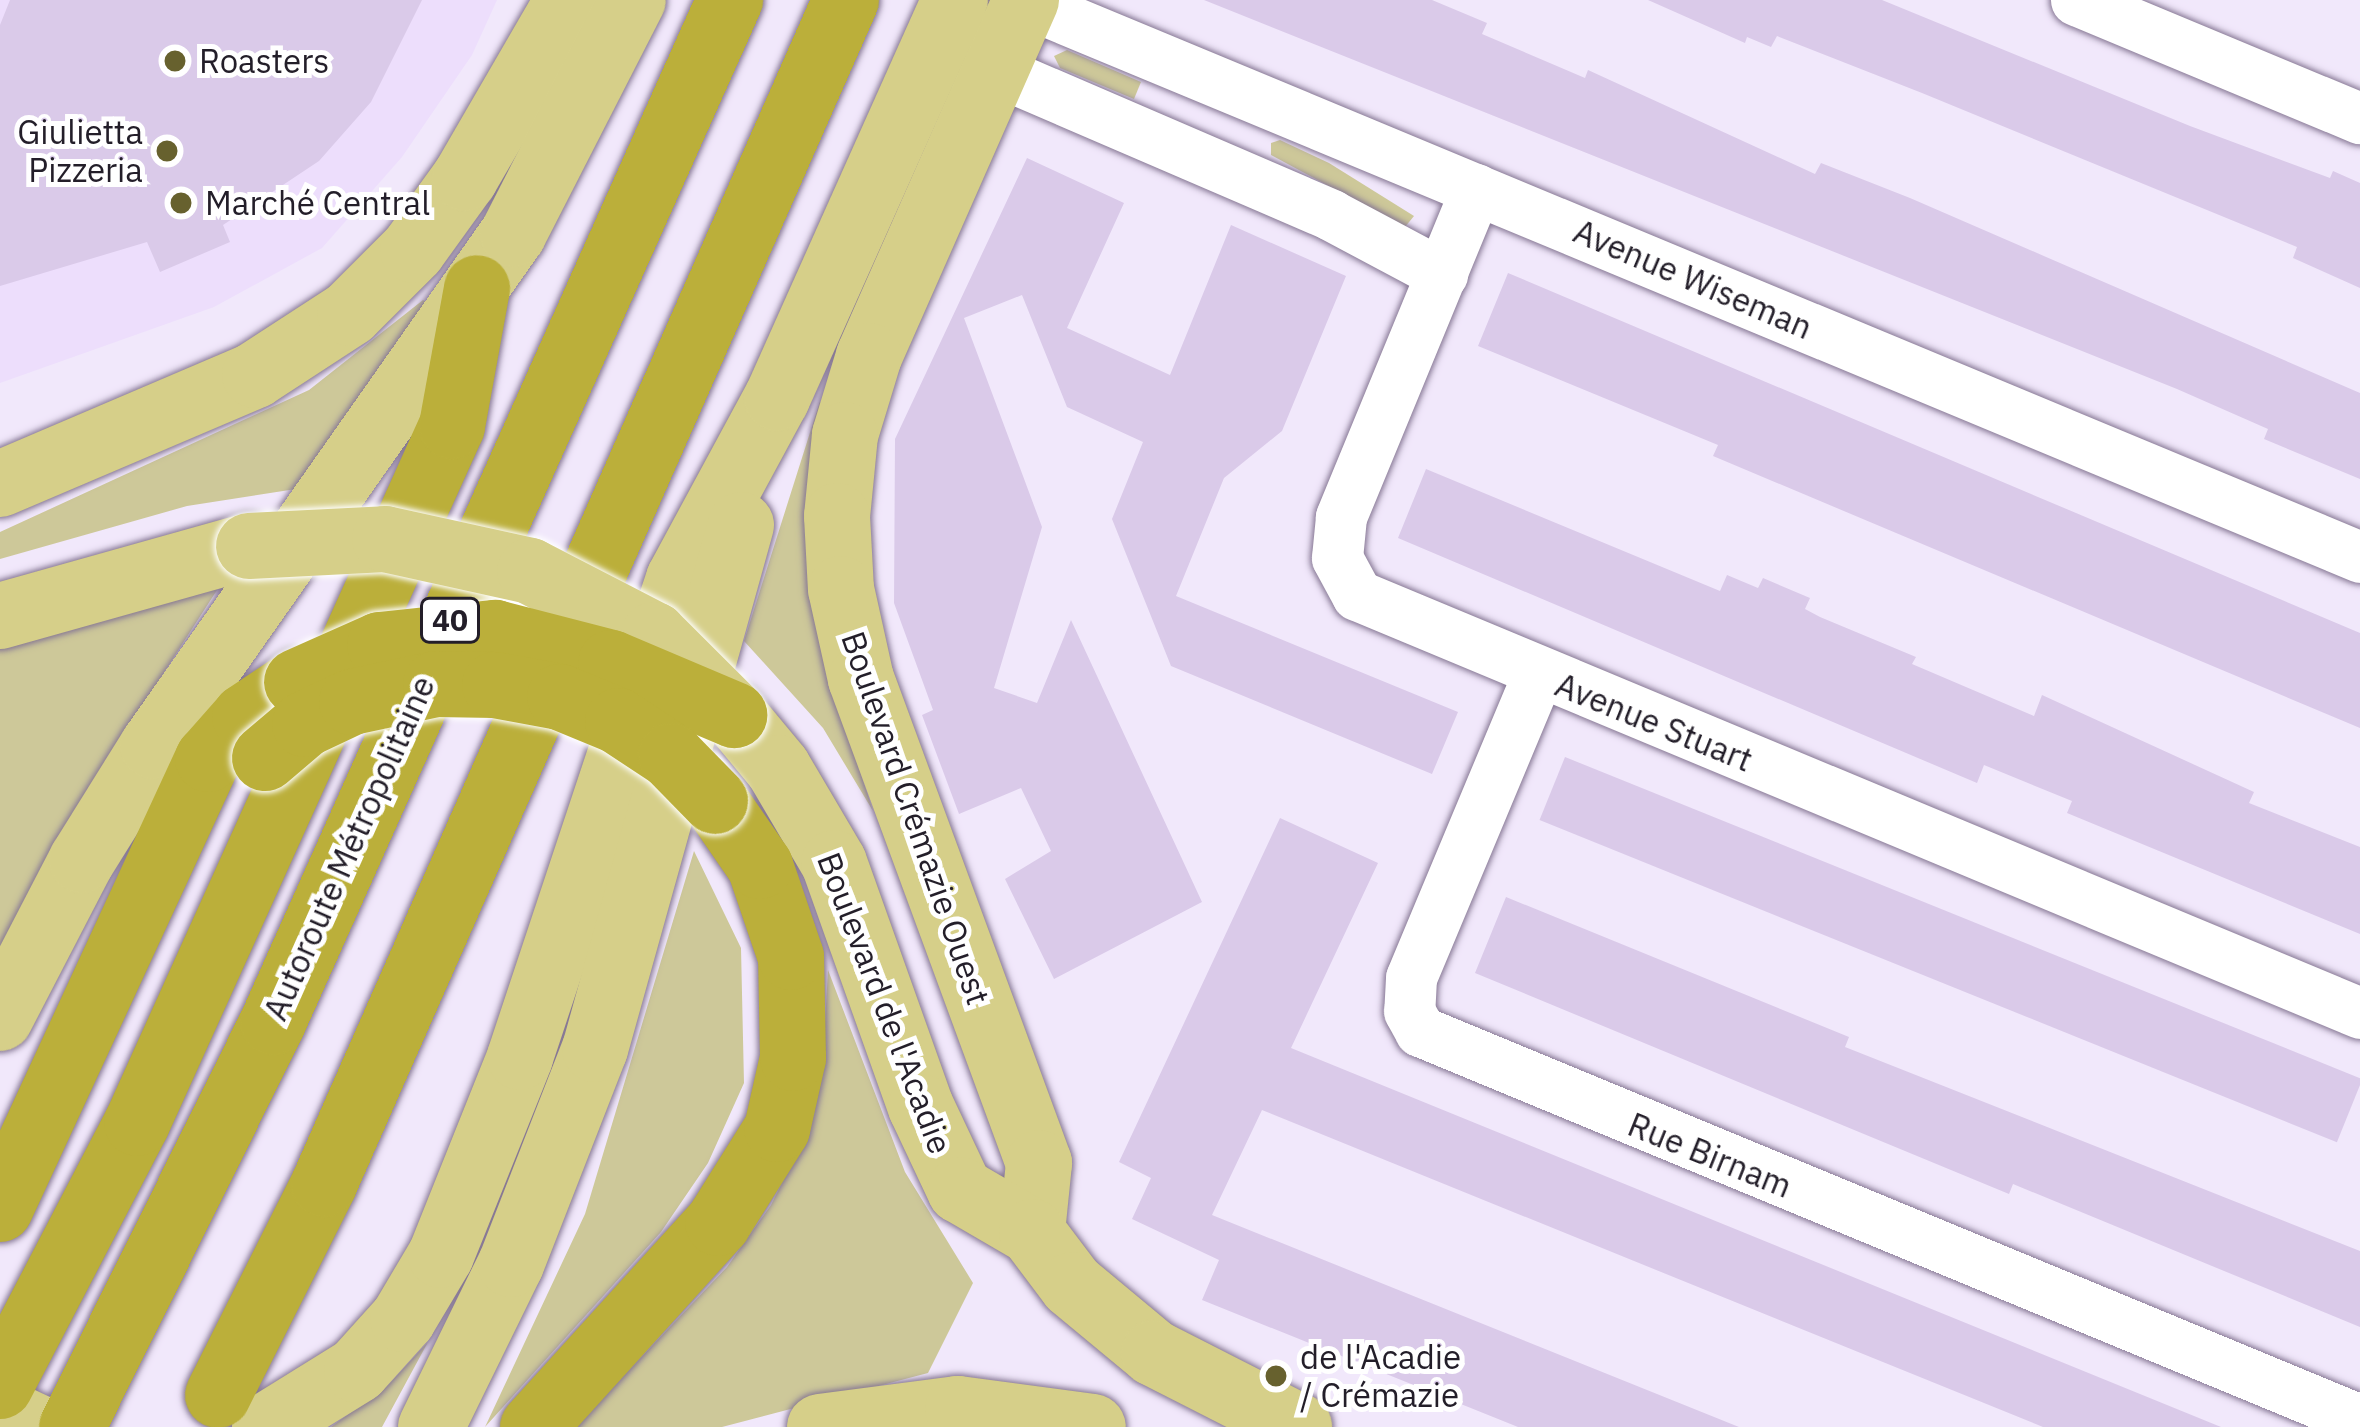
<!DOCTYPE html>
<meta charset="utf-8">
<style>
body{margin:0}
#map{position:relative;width:2360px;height:1427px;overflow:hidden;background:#f1e8fb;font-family:"IBM Plex Sans",sans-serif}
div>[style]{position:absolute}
.built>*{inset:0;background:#eddefc}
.green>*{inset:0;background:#cdc899}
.building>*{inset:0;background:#dacae9;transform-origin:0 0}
.roads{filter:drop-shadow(0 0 3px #867794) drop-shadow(0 0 3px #867794)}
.minor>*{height:51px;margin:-25.5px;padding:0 25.5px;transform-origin:25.5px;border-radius:25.5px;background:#fff}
.major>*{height:66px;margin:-33px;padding:0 33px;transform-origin:33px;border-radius:33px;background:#d6cf89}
.highway>*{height:66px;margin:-33px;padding:0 33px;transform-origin:33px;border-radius:33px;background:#bbaf3a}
.bridges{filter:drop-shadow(0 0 3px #fff) drop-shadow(0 0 3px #fff)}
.major-bridge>*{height:66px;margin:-33px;padding:0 33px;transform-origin:33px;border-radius:33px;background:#d6cf89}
.highway-bridge>*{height:66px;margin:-33px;padding:0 33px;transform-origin:33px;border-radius:33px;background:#bbaf3a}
.dots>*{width:33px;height:33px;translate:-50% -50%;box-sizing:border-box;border:6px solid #fff;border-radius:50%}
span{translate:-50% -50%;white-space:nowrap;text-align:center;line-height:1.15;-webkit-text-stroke:10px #fff;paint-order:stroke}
.shield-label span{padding:3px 9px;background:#fff;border:3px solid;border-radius:9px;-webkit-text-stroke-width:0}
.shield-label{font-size:30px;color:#231e29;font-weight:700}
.poi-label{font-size:33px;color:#231e29}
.left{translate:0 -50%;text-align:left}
.right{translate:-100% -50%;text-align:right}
.street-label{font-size:33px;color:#231e29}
</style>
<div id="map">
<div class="built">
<i style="clip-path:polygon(0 0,497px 0,472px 55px,402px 157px,322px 248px,214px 307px,0 383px)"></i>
</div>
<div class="green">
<i style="clip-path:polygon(1067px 50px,1141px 82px,1134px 99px,1060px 68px,1054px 56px)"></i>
<i style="clip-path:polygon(1280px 140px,1329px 163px,1414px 216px,1405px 227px,1271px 155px,1271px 143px)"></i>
<i style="clip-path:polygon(423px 300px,428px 303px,296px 489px,187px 506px,0 559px,0 532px,309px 390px)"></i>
<i style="clip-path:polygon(820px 401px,831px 681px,873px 811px,823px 728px,744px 641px)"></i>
<i style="clip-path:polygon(219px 587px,67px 823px,0 948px,0 649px)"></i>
<i style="clip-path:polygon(694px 851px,741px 948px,744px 1083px,708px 1163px,661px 1232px,485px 1427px,585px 1214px)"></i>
<i style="clip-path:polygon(828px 970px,905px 1172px,973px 1283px,928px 1373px,722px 1427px,575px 1427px,727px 1267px,771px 1205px,795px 1157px,823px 1060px)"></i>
<i style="clip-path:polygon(428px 1342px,382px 1427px,331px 1427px,390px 1383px)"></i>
</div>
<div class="building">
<i style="clip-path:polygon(10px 0,422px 0,371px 102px,319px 161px,223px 225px,230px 242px,160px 272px,147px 242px,0 286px,0 25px)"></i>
<i style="clip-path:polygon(1204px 0,1432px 0,1487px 23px,1482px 34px,1585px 78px,1588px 70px,1815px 174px,1821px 163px,1910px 198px,2360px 393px,2360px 479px,2264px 439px,2268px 429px,2177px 389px)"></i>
<i style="clip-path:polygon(1648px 0,1882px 0,2190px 126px,2330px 178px,2333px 171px,2360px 183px,2360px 288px,2293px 258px,2297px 247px,1922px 93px,1777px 36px,1771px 47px,1747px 37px,1745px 43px)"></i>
<i style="clip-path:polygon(1027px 158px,1124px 203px,1067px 328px,1170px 375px,1231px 225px,1346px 276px,1282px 431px,1224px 478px,1176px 596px,1458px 712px,1432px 774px,1171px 666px,1112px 519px,1143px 442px,1067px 407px,1022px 295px,964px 318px,1042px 527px,994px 688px,1037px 703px,1071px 620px,1202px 902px,1054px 979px,1005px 879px,1051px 851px,1021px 788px,959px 814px,922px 715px,933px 710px,894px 603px,895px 439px)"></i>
<i style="clip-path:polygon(1508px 273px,2360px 633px,2360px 728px,1713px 456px,1718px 445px,1478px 346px)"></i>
<i style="clip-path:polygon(1426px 469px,1720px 591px,1727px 575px,1758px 588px,1763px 578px,1810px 598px,1805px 609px,1820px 617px,1916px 657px,1912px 664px,2034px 716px,2042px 695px,2254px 792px,2249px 803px,2360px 847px,2360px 934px,2067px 813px,2072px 801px,1984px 765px,1977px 783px,1398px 538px)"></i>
<i style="left:1565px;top:757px;width:860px;height:68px;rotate:22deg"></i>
<i style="clip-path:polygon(1280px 818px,1378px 863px,1291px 1048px,2221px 1427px,2043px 1427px,1262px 1110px,1212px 1215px,1739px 1427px,1518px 1427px,1202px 1300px,1219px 1260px,1132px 1219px,1151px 1178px,1119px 1162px)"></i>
<i style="clip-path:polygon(1506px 897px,1849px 1037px,1845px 1047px,2360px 1251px,2360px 1327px,2013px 1184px,2009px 1194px,1475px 973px)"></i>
</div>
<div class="roads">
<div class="minor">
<i style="left:2076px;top:0;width:308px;rotate:22.6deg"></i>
<i style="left:1025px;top:2px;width:1446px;rotate:22.57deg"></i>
<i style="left:995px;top:70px;width:366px;rotate:23.3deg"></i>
<i style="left:1331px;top:215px;width:126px;rotate:28deg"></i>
<i style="left:1476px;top:189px;width:355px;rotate:112.4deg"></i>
<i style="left:1341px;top:517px;width:41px;rotate:95.6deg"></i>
<i style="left:1337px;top:558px;width:42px;rotate:61.6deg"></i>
<i style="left:1357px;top:595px;width:1087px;rotate:22.62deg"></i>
<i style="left:1538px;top:674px;width:329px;rotate:112.7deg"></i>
<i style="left:1411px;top:978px;width:33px;rotate:93deg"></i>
<i style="left:1409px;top:1011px;width:23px;rotate:61deg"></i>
<i style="left:1420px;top:1031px;width:1017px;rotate:22.48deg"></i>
</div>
<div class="major">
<i style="left:1026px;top:0;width:389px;rotate:113.8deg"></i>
<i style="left:869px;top:356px;width:83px;rotate:106.9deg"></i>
<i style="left:845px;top:435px;width:81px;rotate:95.6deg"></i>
<i style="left:837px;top:516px;width:73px;rotate:86.9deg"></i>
<i style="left:841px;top:589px;width:92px;rotate:77.5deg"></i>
<i style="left:861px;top:679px;width:516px;rotate:69.81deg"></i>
<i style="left:1039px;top:1163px;width:69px;rotate:95.8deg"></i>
<i style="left:0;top:484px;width:277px;rotate:-23.1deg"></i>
<i style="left:255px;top:375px;width:113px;rotate:-33.1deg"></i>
<i style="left:350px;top:313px;width:89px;rotate:-45deg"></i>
<i style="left:413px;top:250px;width:89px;rotate:-54.2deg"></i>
<i style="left:465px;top:178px;width:206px;rotate:-59.9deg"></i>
<i style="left:0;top:616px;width:259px;rotate:-15.7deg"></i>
<i style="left:734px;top:715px;width:69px;rotate:50.3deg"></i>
<i style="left:778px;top:768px;width:110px;rotate:59.5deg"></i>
<i style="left:834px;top:863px;width:259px;rotate:70.4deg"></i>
<i style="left:921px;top:1107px;width:92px;rotate:64.8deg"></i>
<i style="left:960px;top:1190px;width:83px;rotate:30.3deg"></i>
<i style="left:1032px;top:1232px;width:66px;rotate:53deg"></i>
<i style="left:1072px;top:1285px;width:107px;rotate:39.7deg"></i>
<i style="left:1154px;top:1353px;width:163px;rotate:27deg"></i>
<i style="left:0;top:1018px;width:178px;rotate:-62.6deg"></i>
<i style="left:82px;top:860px;width:134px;rotate:-58.1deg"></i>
<i style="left:153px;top:746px;width:626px;rotate:-54.89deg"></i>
<i style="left:513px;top:234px;width:263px;rotate:-62.9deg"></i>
<i style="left:0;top:1410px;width:40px;rotate:25deg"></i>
<i style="left:265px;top:1427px;width:108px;rotate:-31.8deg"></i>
<i style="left:357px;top:1370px;width:69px;rotate:-48deg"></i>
<i style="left:403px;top:1319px;width:74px;rotate:-59.3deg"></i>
<i style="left:441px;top:1255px;width:213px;rotate:-68.2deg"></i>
<i style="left:520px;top:1057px;width:504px;rotate:-71.6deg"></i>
<i style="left:679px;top:579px;width:206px;rotate:-61.6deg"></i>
<i style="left:777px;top:398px;width:436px;rotate:-65.9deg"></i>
<i style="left:431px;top:1427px;width:182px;rotate:-63.9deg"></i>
<i style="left:511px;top:1264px;width:231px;rotate:-68.7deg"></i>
<i style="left:595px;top:1049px;width:544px;rotate:-74.43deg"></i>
<i style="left:820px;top:1427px;width:139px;rotate:-7.4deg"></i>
<i style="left:958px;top:1409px;width:136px;rotate:7.6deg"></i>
</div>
<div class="highway">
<i style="left:0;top:1209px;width:496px;rotate:-65.2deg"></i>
<i style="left:208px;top:759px;width:56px;rotate:-48.6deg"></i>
<i style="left:245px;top:717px;width:63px;rotate:-33.9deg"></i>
<i style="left:0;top:1386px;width:297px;rotate:-62.5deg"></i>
<i style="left:137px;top:1123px;width:765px;rotate:-65.68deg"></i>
<i style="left:452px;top:426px;width:140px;rotate:-79.7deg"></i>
<i style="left:218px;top:1395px;width:236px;rotate:-63.3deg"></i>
<i style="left:324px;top:1184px;width:1294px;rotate:-66.21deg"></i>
<i style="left:72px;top:1427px;width:452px;rotate:-63.6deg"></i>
<i style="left:273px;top:1022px;width:1120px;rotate:-65.91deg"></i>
<i style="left:533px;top:1427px;width:275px;rotate:-47.8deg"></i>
<i style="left:718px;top:1223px;width:111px;rotate:-57.9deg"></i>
<i style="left:777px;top:1129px;width:73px;rotate:-77.3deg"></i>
<i style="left:793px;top:1058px;width:101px;rotate:-91.1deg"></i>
<i style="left:791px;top:957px;width:96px;rotate:-108.8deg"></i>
<i style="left:760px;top:866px;width:79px;rotate:-124.7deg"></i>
</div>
</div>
<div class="bridges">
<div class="major-bridge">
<i style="left:249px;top:546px;width:136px;rotate:-2.9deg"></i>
<i style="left:385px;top:539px;width:148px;rotate:12.4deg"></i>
<i style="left:530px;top:571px;width:140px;rotate:27.3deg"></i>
<i style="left:654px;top:635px;width:113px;rotate:45deg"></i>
</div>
<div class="highway-bridge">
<i style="left:297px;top:682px;width:91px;rotate:-24deg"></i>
<i style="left:380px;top:645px;width:116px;rotate:-6deg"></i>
<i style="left:495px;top:633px;width:120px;rotate:14.5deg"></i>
<i style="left:611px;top:663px;width:134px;rotate:22.9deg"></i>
<i style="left:265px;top:758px;width:52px;rotate:-40.4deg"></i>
<i style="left:305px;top:724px;width:52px;rotate:-25.1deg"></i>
<i style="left:352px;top:702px;width:86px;rotate:-12.1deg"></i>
<i style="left:436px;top:684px;width:59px;rotate:1deg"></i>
<i style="left:495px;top:685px;width:66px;rotate:10.5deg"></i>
<i style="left:560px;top:697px;width:63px;rotate:22.5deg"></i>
<i style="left:618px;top:721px;width:64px;rotate:33.4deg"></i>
<i style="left:671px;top:756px;width:63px;rotate:45.6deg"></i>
</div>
</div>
<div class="dots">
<i style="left:175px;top:61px;background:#67612e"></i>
<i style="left:167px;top:151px;background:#67612e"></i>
<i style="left:181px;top:203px;background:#67612e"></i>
<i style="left:1276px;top:1376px;background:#67612e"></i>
</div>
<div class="shield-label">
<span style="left:450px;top:620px">40</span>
</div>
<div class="poi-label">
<span class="left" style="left:199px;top:61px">Roasters</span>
<span class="right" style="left:143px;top:151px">Giulietta<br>Pizzeria</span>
<span class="left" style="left:205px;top:203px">Marché Central</span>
<span class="left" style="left:1300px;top:1376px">de l'Acadie<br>/ Crémazie</span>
</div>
<div class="street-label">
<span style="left:1693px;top:279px;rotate:23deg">Avenue Wiseman</span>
<span style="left:1654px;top:722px;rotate:22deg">Avenue Stuart</span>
<span style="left:916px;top:818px;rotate:71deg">Boulevard Crémazie Ouest</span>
<span style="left:349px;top:848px;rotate:-66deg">Autoroute Métropolitaine</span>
<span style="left:885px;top:1003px;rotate:69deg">Boulevard de l'Acadie</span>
<span style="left:1710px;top:1155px;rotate:22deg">Rue Birnam</span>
</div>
</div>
